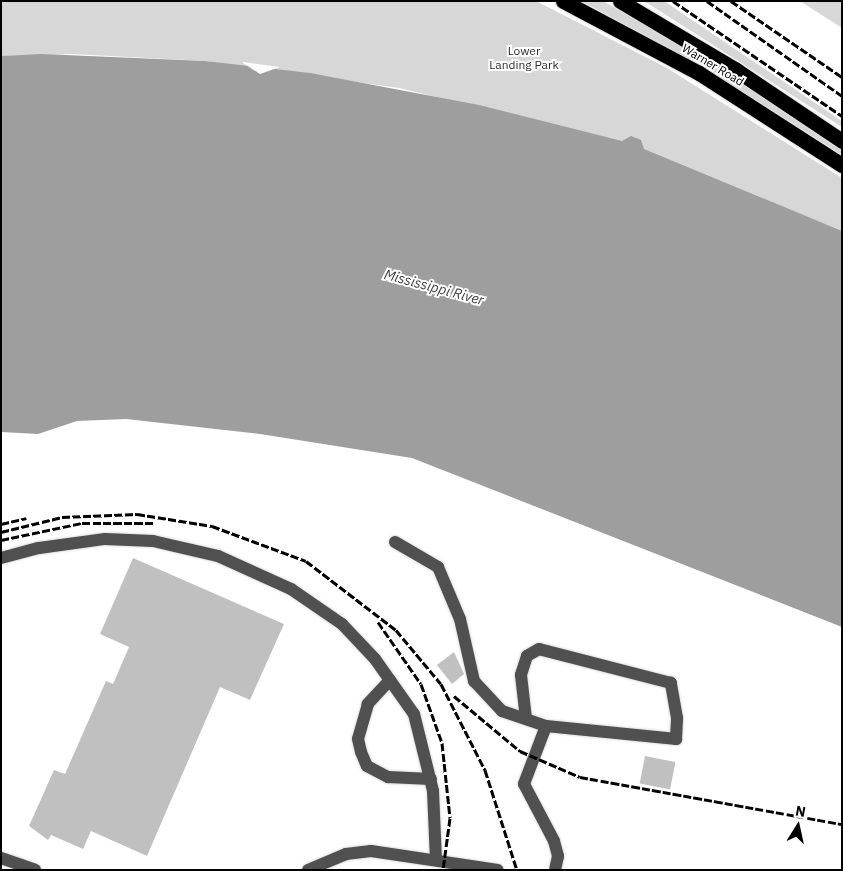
<!DOCTYPE html>
<style>
body{margin:0}
#map{position:relative;width:843px;height:871px;overflow:hidden;background:#fff;font-family:"IBM Plex Sans",sans-serif}
div>[style]{position:absolute}
.green>*{inset:0;background:#d7d7d7}
.water>*{inset:0;background:#9e9e9e}
.pier>*{inset:0;background:#fff}
.building>*{inset:0;background:#c0c0c0;transform-origin:0 0}
.roads{filter:drop-shadow(0 0 1px #dbdbdb) drop-shadow(0 0 1px #dbdbdb)}
.minor>*{height:12px;margin:-6px;padding:0 6px;transform-origin:6px;border-radius:6px;background:#505050}
.highway>*{height:15px;margin:-7.5px;padding:0 7.5px;transform-origin:7.5px;border-radius:7.5px;background:#000}
.rail>*{height:3px;margin-top:-1.5px;transform-origin:0;background:repeating-linear-gradient(90deg,#000 0 8px,transparent 0 10.5px)}
span{translate:-50% -50%;white-space:nowrap;text-align:center;line-height:1.15;-webkit-text-stroke:4px #fff;paint-order:stroke}
.park-label{font-size:12px;color:#2e2e2e}
.street-label{font-size:12px;color:#000}
.water-label{font-size:14px;color:#3f3f3f;font-style:italic}
.frame{position:absolute;inset:0;border:2px solid #000;pointer-events:none}
.north{position:absolute;left:773px;top:801px;width:50px;height:50px;-webkit-text-stroke:4px #fff;paint-order:stroke;rotate:10deg;font-size:14px;font-weight:700;line-height:20px;text-align:center;color:#000}
.north::after{content:'';display:block;margin:auto;width:18px;height:22px;background:#000;clip-path:polygon(50% 0,100% 100%,50% 72%,0 100%)}
</style>
<div id="map">
<div class="green">
<i style="clip-path:polygon(1px 1px,536px 1px,667px 68px,842px 178px,842px 231px,622px 142px,399px 88px,205px 61px,72px 54px,1px 56px)"></i>
<i style="clip-path:polygon(581px 1px,603px 1px,714px 65px,842px 151px,842px 155px,700px 65px)"></i>
<i style="clip-path:polygon(644px 1px,664px 1px,842px 121px,842px 127px)"></i>
<i style="clip-path:polygon(800px 1px,842px 1px,842px 28px)"></i>
</div>
<div class="water">
<i style="clip-path:polygon(42px 54px,205px 61px,310px 73px,479px 105px,622px 141px,631px 136px,641px 140px,644px 149px,842px 231px,842px 627px,412px 458px,260px 434px,126px 419px,77px 421px,38px 434px,1px 432px,1px 56px)"></i>
</div>
<div class="pier">
<i style="clip-path:polygon(243px 63px,243px 62px,280px 67px,260px 74px)"></i>
</div>
<div class="building">
<i style="clip-path:polygon(133px 558px,284px 624px,250px 700px,220px 687px,147px 856px,91px 831px,83px 849px,51px 835px,48px 840px,29px 826px,54px 770px,65px 774px,106px 681px,113px 684px,129px 647px,100px 634px)"></i>
<i style="clip-path:polygon(454px 652px,464px 674px,452px 684px,437px 665px)"></i>
<i style="left:645px;top:756px;width:31px;height:28px;rotate:11deg"></i>
</div>
<div class="roads">
<div class="minor">
<i style="left:395px;top:542px;width:50px;rotate:30.2deg"></i>
<i style="left:438px;top:567px;width:56px;rotate:67.1deg"></i>
<i style="left:460px;top:619px;width:64px;rotate:77.3deg"></i>
<i style="left:474px;top:681px;width:41px;rotate:47deg"></i>
<i style="left:502px;top:711px;width:46px;rotate:18.8deg"></i>
<i style="left:546px;top:726px;width:131px;rotate:5.7deg"></i>
<i style="left:676px;top:739px;width:21px;rotate:-87deg"></i>
<i style="left:677px;top:718px;width:36px;rotate:-100deg"></i>
<i style="left:671px;top:683px;width:136px;rotate:-165.6deg"></i>
<i style="left:539px;top:649px;width:14px;rotate:150deg"></i>
<i style="left:527px;top:656px;width:20px;rotate:108deg"></i>
<i style="left:521px;top:675px;width:44px;rotate:83.5deg"></i>
<i style="left:1px;top:558px;width:39px;rotate:-15deg"></i>
<i style="left:39px;top:548px;width:67px;rotate:-7.8deg"></i>
<i style="left:105px;top:539px;width:48px;rotate:2.4deg"></i>
<i style="left:153px;top:541px;width:67px;rotate:13deg"></i>
<i style="left:218px;top:556px;width:80px;rotate:24.3deg"></i>
<i style="left:291px;top:589px;width:62px;rotate:34.5deg"></i>
<i style="left:342px;top:624px;width:48px;rotate:46.7deg"></i>
<i style="left:375px;top:659px;width:67px;rotate:54.7deg"></i>
<i style="left:414px;top:714px;width:79px;rotate:76.1deg"></i>
<i style="left:433px;top:791px;width:68px;rotate:87.5deg"></i>
<i style="left:390px;top:680px;width:33px;rotate:133deg"></i>
<i style="left:368px;top:704px;width:36px;rotate:106deg"></i>
<i style="left:358px;top:739px;width:13px;rotate:77deg"></i>
<i style="left:361px;top:752px;width:15px;rotate:67deg"></i>
<i style="left:367px;top:766px;width:24px;rotate:28deg"></i>
<i style="left:388px;top:777px;width:43px;rotate:2.7deg"></i>
<i style="left:546px;top:726px;width:62px;rotate:110.8deg"></i>
<i style="left:524px;top:784px;width:64px;rotate:62.2deg"></i>
<i style="left:554px;top:841px;width:16px;rotate:75deg"></i>
<i style="left:558px;top:856px;width:14px;rotate:102deg"></i>
<i style="left:1px;top:858px;width:36px;rotate:19deg"></i>
<i style="left:308px;top:870px;width:41px;rotate:-22.8deg"></i>
<i style="left:346px;top:854px;width:25px;rotate:-7deg"></i>
<i style="left:371px;top:851px;width:128px;rotate:8.5deg"></i>
</div>
<div class="highway">
<i style="left:563px;top:1px;width:154px;rotate:27.9deg"></i>
<i style="left:699px;top:73px;width:170px;rotate:32.8deg"></i>
<i style="left:620px;top:1px;width:135px;rotate:30.7deg"></i>
<i style="left:736px;top:70px;width:128px;rotate:33.8deg"></i>
</div>
</div>
<div class="rail">
<i style="left:673px;top:1px;width:204px;rotate:34.2deg"></i>
<i style="left:707px;top:1px;width:165px;rotate:35.1deg"></i>
<i style="left:731px;top:1px;width:135px;rotate:34.4deg"></i>
<i style="left:1px;top:524px;width:26px;rotate:-13deg"></i>
<i style="left:1px;top:532px;width:63px;rotate:-13.8deg"></i>
<i style="left:62px;top:517px;width:75px;rotate:-2.3deg"></i>
<i style="left:137px;top:514px;width:76px;rotate:9.1deg"></i>
<i style="left:212px;top:526px;width:100px;rotate:20.4deg"></i>
<i style="left:306px;top:561px;width:113px;rotate:37.5deg"></i>
<i style="left:396px;top:630px;width:70px;rotate:50.2deg"></i>
<i style="left:441px;top:684px;width:97px;rotate:62.9deg"></i>
<i style="left:485px;top:770px;width:105px;rotate:72.3deg"></i>
<i style="left:1px;top:540px;width:83px;rotate:-11.9deg"></i>
<i style="left:82px;top:523px;width:72px"></i>
<i style="left:378px;top:622px;width:75px;rotate:55.3deg"></i>
<i style="left:421px;top:684px;width:63px;rotate:70.4deg"></i>
<i style="left:442px;top:743px;width:75px;rotate:83.9deg"></i>
<i style="left:450px;top:818px;width:52px;rotate:97.7deg"></i>
<i style="left:454px;top:696px;width:86px;rotate:39.8deg"></i>
<i style="left:520px;top:751px;width:65px;rotate:23.4deg"></i>
<i style="left:580px;top:777px;width:266px;rotate:10.2deg"></i>
</div>
<div class="park-label">
<span style="left:524px;top:58px">Lower<br>Landing Park</span>
</div>
<div class="street-label">
<span style="left:713px;top:65px;rotate:31deg">Warner Road</span>
</div>
<div class="water-label">
<span style="left:434px;top:287px;rotate:15deg">Mississippi River</span>
</div>
<div class="frame"></div>
<div class="north">N</div>
</div>
